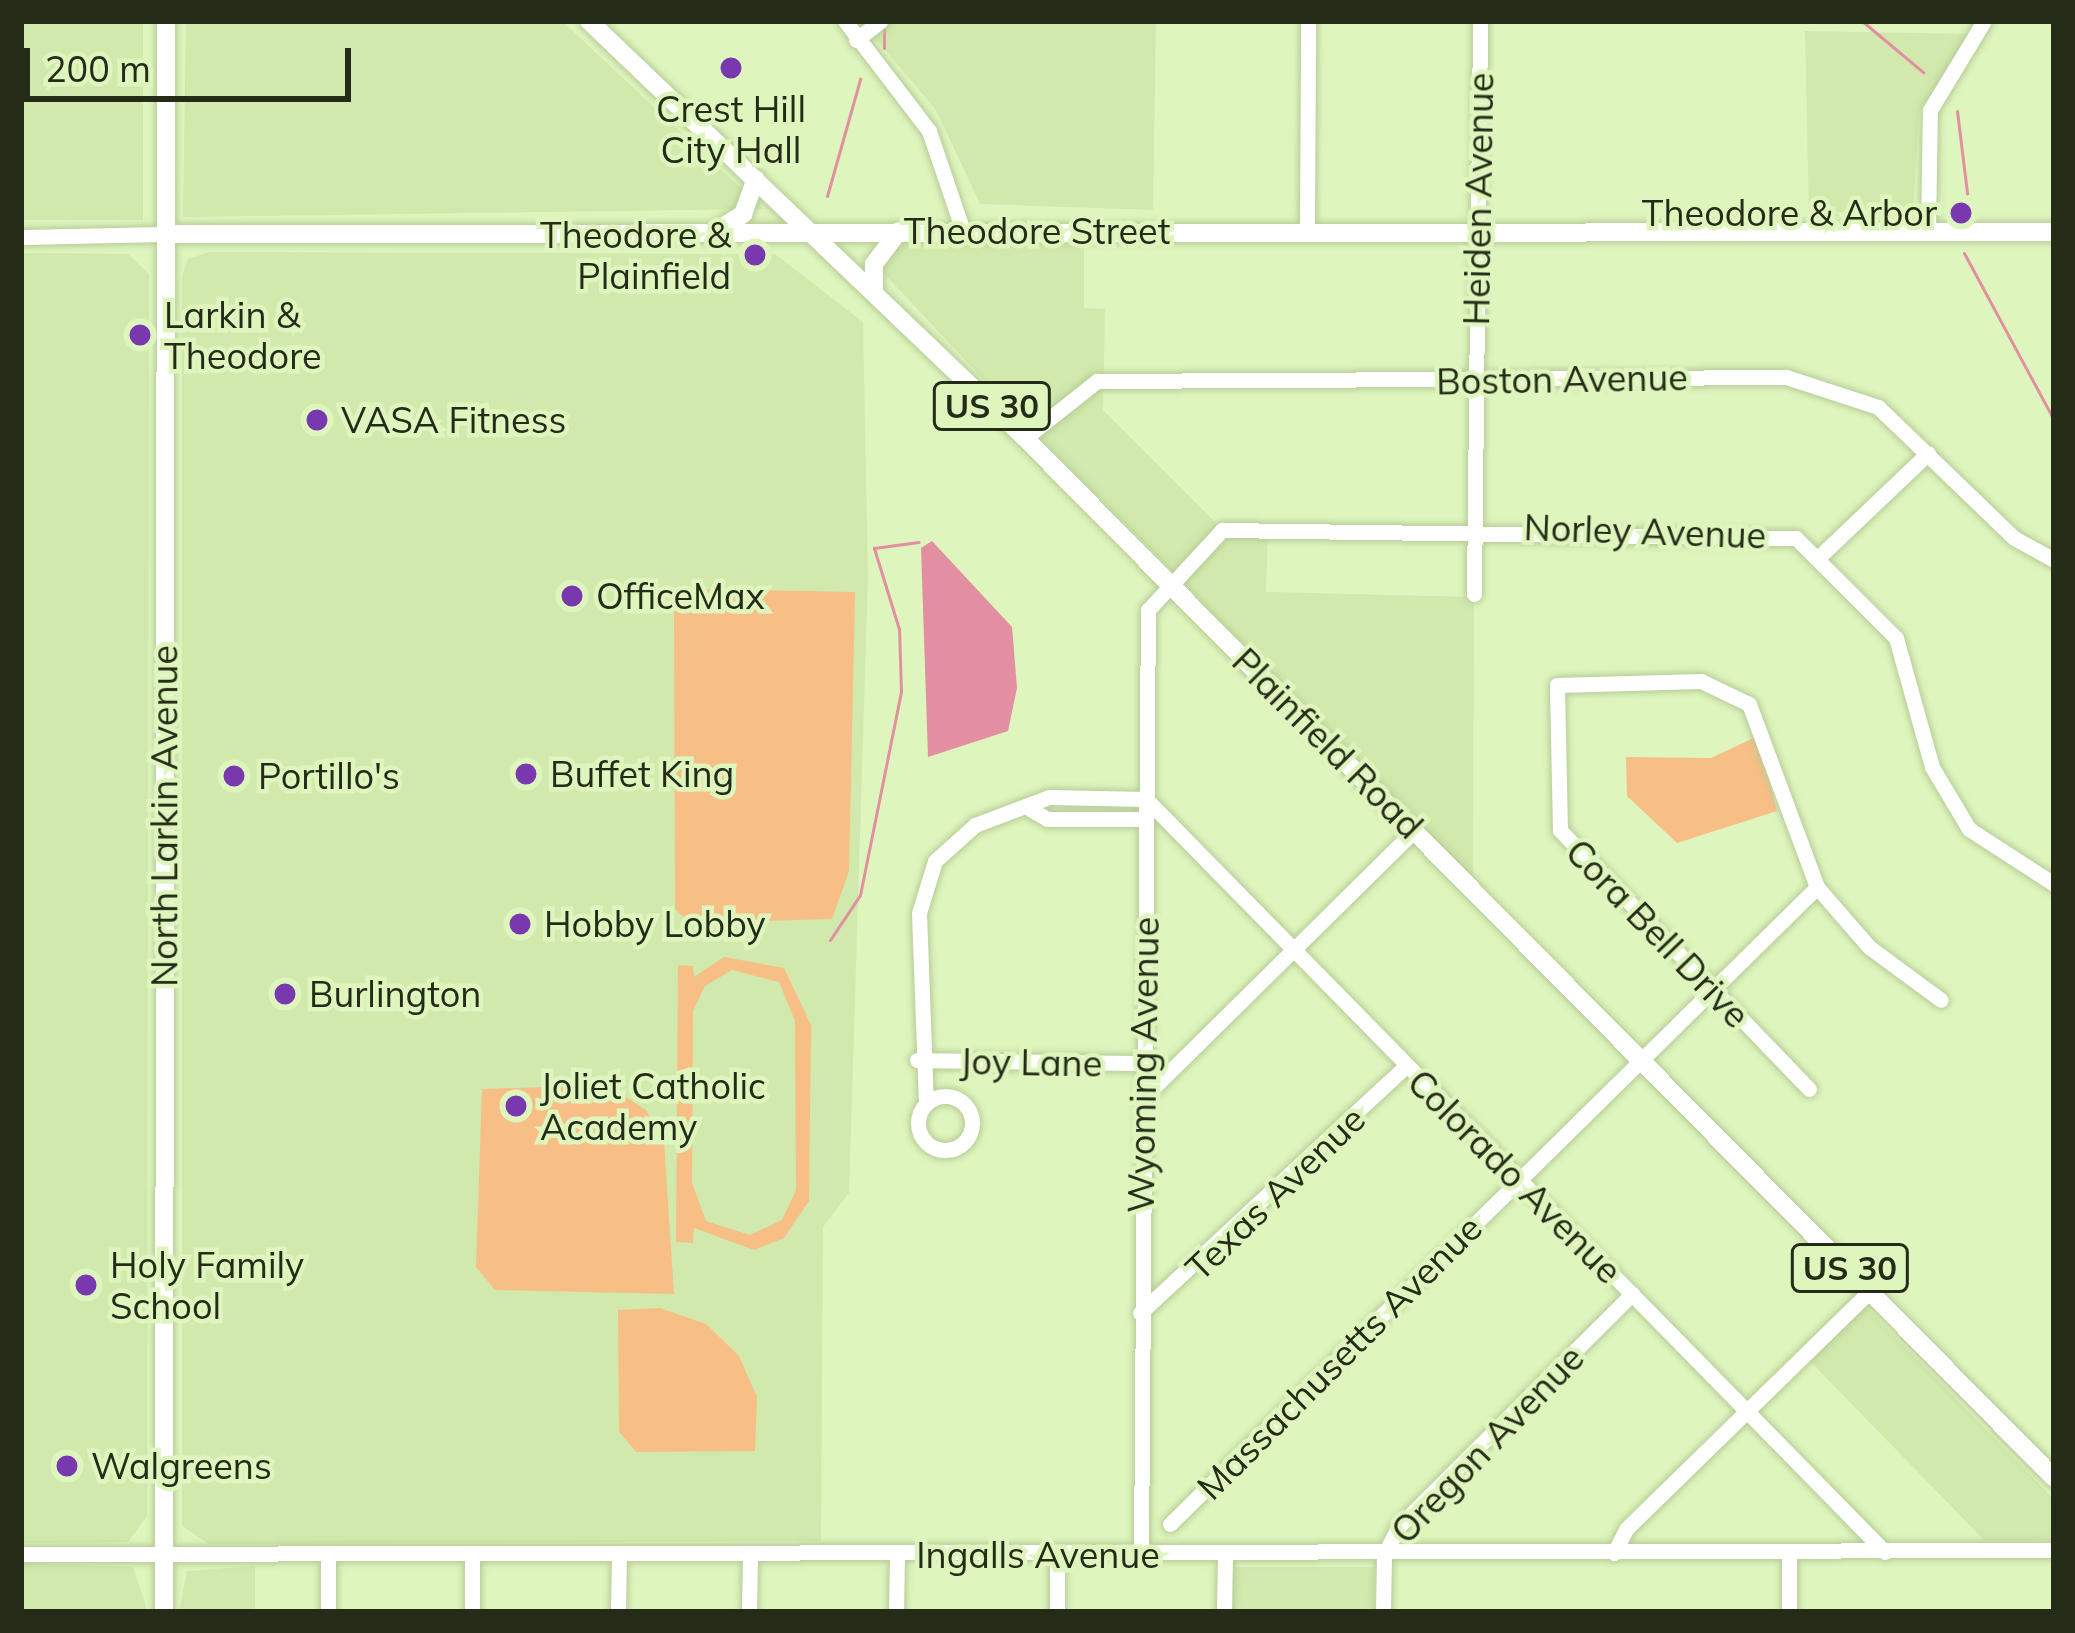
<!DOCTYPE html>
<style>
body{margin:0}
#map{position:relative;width:2075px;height:1633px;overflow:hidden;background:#dff5be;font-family:Mulish,sans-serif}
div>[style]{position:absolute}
.built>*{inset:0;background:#d1e9ac;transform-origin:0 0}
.green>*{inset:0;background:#f7be85}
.water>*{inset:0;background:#e28fa2}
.stream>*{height:3px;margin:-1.5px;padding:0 1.5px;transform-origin:1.5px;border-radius:1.5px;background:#e28fa2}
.roads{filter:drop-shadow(0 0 3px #b7cc97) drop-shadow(0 0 3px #b7cc97)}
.minor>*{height:15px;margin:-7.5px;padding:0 7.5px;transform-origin:7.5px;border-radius:7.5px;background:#fff}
.minor>.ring{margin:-7.5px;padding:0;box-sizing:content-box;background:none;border:15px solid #fff;border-radius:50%}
.major>*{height:18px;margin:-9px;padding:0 9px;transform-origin:9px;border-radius:9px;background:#fff}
.dots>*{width:33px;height:33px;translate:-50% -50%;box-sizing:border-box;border:6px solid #dff5be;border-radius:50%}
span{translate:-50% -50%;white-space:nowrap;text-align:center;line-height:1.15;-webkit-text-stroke:9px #dff5be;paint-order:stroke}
.shield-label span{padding:3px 9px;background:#dff5be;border:3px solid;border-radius:9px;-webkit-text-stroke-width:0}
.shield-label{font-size:33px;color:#242c17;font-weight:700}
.poi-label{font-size:36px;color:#242c17}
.right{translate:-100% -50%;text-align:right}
.left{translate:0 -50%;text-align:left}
.street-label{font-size:36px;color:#242c17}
.frame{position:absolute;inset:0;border:24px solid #242c17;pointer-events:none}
.scale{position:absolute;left:24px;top:48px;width:327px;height:54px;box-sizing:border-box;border:6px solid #242c17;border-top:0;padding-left:15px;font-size:36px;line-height:42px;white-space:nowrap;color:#242c17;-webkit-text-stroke:9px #dff5be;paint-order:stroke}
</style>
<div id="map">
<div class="built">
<i style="left:21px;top:21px;width:122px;height:199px"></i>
<i style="clip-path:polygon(186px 21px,562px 21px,763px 209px,183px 217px)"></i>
<i style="clip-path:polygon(861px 21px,1156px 21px,1153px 210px,980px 204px,936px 110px)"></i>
<i style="clip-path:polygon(1805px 31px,1970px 34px,1919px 113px,1913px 211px,1809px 218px)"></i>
<i style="clip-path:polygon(878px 244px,1084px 244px,1084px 308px,1105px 309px,1103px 410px,1216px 523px,1268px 530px,1266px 592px,1474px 597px,1473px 877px,980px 376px,878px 267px)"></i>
<i style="clip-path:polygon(209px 252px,775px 254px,863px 322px,868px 576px,849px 1193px,823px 1227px,821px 1541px,209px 1544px,182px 1526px,182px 276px,188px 259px)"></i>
<i style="clip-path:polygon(21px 253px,128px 254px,149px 274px,147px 1516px,128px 1542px,21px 1543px)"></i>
<i style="clip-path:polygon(1854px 1295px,2054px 1499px,2054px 1540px,1985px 1541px,1800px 1351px)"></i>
<i style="clip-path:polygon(21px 1563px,133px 1567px,148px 1612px,21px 1612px)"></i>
<i style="clip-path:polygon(255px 1566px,255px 1612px,179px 1612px,187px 1571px)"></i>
<i style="left:1232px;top:1567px;width:142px;height:45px"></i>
</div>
<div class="green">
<i style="clip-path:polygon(688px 589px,855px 592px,849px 871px,832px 919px,690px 923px,675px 909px,674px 604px)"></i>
<i style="clip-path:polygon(1758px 736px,1777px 811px,1677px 843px,1627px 796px,1626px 757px,1711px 758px)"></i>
<i style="clip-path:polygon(evenodd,724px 957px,784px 968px,811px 1025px,809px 1201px,784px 1238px,754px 1250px,694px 1228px,693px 1243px,676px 1242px,678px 965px,693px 966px,694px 977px,724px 957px,732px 970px,779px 982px,795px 1021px,796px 1190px,782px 1220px,750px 1235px,706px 1221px,692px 1183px,693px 1011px,705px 986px,732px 970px)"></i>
<i style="clip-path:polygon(607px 1085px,646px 1110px,664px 1141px,674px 1294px,495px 1290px,476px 1267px,482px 1089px)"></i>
<i style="clip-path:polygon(660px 1308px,706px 1324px,739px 1356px,757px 1397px,755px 1451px,636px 1452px,619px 1432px,618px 1310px)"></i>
</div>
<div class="water">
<i style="clip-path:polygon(932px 541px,1012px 627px,1017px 688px,1008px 731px,928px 757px,921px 548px)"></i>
</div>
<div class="stream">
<i style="left:1862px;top:21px;width:80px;rotate:39.9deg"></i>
<i style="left:884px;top:29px;width:19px;rotate:90deg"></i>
<i style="left:1957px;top:111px;width:83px;rotate:83deg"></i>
<i style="left:827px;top:196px;width:122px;rotate:-74.2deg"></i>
<i style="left:1964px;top:253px;width:190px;rotate:61.7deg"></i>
<i style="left:830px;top:940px;width:54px;rotate:-56.3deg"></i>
<i style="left:860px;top:895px;width:208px;rotate:-78.6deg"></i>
<i style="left:901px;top:691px;width:62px;rotate:-91.8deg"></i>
<i style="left:899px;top:629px;width:85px;rotate:-107.2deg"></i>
<i style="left:874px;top:548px;width:45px;rotate:-7.6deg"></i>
</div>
<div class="roads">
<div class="minor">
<i style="left:845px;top:21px;width:138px;rotate:52.6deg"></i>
<i style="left:929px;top:131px;width:106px;rotate:71.2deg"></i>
<i style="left:856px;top:40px;width:31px;rotate:-38deg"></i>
<i style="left:1307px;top:231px;width:210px;rotate:-89.7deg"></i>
<i style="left:1928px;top:231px;width:121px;rotate:-89.1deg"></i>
<i style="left:1930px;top:110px;width:104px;rotate:-58.8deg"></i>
<i style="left:21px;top:237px;width:145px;rotate:-1.2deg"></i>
<i style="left:1025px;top:438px;width:92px;rotate:-38.4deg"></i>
<i style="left:1097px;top:381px;width:689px;rotate:-0.33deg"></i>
<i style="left:1786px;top:377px;width:97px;rotate:18.1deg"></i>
<i style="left:1878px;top:407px;width:189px;rotate:43.9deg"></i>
<i style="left:2014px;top:538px;width:46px;rotate:28.8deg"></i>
<i style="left:1820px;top:556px;width:149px;rotate:-43.6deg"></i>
<i style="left:1474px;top:594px;width:573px;rotate:-89.4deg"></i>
<i style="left:1030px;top:809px;width:20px;rotate:30deg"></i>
<i style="left:1047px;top:819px;width:99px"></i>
<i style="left:917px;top:1060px;width:227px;rotate:0.8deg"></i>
<i style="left:1809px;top:1089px;width:359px;rotate:-133.9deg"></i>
<i style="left:1560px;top:830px;width:145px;rotate:-91.2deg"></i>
<i style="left:1557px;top:685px;width:144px;rotate:-1.6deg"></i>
<i style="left:1701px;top:681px;width:53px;rotate:25.6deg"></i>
<i style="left:1749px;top:704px;width:195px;rotate:69.6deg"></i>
<i style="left:1817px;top:887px;width:79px;rotate:49.1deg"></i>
<i style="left:1869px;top:947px;width:89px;rotate:36.4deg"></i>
<i class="ring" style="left:918px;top:1096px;width:39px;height:39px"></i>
<i style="left:1144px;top:1097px;width:380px;rotate:-44.6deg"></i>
<i style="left:926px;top:1104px;width:191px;rotate:-92.1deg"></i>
<i style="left:919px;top:913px;width:54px;rotate:-72.9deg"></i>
<i style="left:935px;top:861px;width:54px;rotate:-42deg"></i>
<i style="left:975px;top:825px;width:79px;rotate:-20.7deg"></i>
<i style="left:1049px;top:797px;width:97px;rotate:1.2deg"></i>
<i style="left:1146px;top:799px;width:1055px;rotate:45.54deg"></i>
<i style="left:1140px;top:1313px;width:363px;rotate:-42.9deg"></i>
<i style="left:1170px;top:1524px;width:908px;rotate:-44.55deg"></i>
<i style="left:1614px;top:1553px;width:27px;rotate:-63deg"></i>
<i style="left:1626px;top:1529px;width:344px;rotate:-44.3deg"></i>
<i style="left:21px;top:1554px;width:2033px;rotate:-0.11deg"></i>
<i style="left:1141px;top:1555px;width:945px;rotate:-89.58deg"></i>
<i style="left:1148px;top:610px;width:109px;rotate:-47.2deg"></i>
<i style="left:1222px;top:530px;width:574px;rotate:0.8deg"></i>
<i style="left:1796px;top:538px;width:141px;rotate:45deg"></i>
<i style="left:1896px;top:638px;width:134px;rotate:74.4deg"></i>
<i style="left:1932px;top:767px;width:72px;rotate:59.2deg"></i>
<i style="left:1969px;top:829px;width:101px;rotate:32.9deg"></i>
<i style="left:328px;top:1612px;width:57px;rotate:-90deg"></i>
<i style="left:472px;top:1612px;width:57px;rotate:-90deg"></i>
<i style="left:618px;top:1612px;width:57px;rotate:-89deg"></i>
<i style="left:749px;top:1612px;width:57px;rotate:-89deg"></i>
<i style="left:896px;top:1612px;width:57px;rotate:-89deg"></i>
<i style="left:1057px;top:1612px;width:57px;rotate:-90deg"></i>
<i style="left:1224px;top:1612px;width:57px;rotate:-89deg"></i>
<i style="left:1383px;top:1612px;width:57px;rotate:-89deg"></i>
<i style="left:1384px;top:1555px;width:33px;rotate:-63deg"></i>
<i style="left:1399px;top:1526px;width:329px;rotate:-44.9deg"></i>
<i style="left:1789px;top:1612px;width:60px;rotate:-90deg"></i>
</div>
<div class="major">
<i style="left:589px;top:21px;width:603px;rotate:43.72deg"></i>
<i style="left:1025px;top:438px;width:1463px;rotate:45.3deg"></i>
<i style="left:713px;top:233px;width:36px;rotate:-32deg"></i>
<i style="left:743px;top:214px;width:37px;rotate:-70deg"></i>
<i style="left:166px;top:234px;width:1888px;rotate:-0.06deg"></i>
<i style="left:874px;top:292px;width:28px;rotate:-90deg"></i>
<i style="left:874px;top:264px;width:41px;rotate:-52.9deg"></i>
<i style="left:164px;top:1612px;width:1591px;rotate:-89.93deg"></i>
</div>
</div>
<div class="dots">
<i style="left:731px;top:68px;background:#7839ae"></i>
<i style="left:1961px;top:213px;background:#7839ae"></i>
<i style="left:755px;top:255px;background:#7839ae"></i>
<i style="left:140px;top:335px;background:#7839ae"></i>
<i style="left:317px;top:420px;background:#7839ae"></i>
<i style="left:572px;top:596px;background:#7839ae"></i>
<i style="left:526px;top:774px;background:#7839ae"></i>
<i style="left:234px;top:776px;background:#7839ae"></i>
<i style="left:520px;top:924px;background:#7839ae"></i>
<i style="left:285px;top:994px;background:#7839ae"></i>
<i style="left:516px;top:1106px;background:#7839ae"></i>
<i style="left:86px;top:1285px;background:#7839ae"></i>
<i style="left:67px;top:1466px;background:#7839ae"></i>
</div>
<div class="shield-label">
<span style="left:992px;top:406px">US 30</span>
<span style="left:1850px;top:1268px">US 30</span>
</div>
<div class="poi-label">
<span style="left:731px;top:129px">Crest Hill<br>City Hall</span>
<span class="right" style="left:1937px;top:213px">Theodore &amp; Arbor</span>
<span class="right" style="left:731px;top:255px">Theodore &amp;<br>Plainfield</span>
<span class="left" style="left:164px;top:335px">Larkin &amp;<br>Theodore</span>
<span class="left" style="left:341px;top:420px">VASA Fitness</span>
<span class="left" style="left:596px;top:596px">OfficeMax</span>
<span class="left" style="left:550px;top:774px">Buffet King</span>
<span class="left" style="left:258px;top:776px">Portillo's</span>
<span class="left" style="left:544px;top:924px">Hobby Lobby</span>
<span class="left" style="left:309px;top:994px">Burlington</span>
<span class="left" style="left:540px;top:1106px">Joliet Catholic<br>Academy</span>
<span class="left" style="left:110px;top:1285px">Holy Family<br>School</span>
<span class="left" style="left:91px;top:1466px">Walgreens</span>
</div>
<div class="street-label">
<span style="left:1478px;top:199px;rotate:-89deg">Heiden Avenue</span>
<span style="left:1037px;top:231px">Theodore Street</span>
<span style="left:1562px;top:379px;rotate:-1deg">Boston Avenue</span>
<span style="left:1645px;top:531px;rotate:2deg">Norley Avenue</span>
<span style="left:1328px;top:743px;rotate:45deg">Plainfield Road</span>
<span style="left:164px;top:816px;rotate:-90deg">North Larkin Avenue</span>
<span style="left:1658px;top:933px;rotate:46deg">Cora Bell Drive</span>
<span style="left:1031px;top:1062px;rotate:1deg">Joy Lane</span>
<span style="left:1143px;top:1065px;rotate:-89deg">Wyoming Avenue</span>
<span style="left:1515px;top:1176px;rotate:45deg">Colorado Avenue</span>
<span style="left:1275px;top:1193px;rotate:-44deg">Texas Avenue</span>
<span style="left:1339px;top:1357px;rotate:-45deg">Massachusetts Avenue</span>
<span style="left:1487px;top:1444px;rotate:-46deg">Oregon Avenue</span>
<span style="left:1038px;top:1555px">Ingalls Avenue</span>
</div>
<div class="frame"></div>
<div class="scale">200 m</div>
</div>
